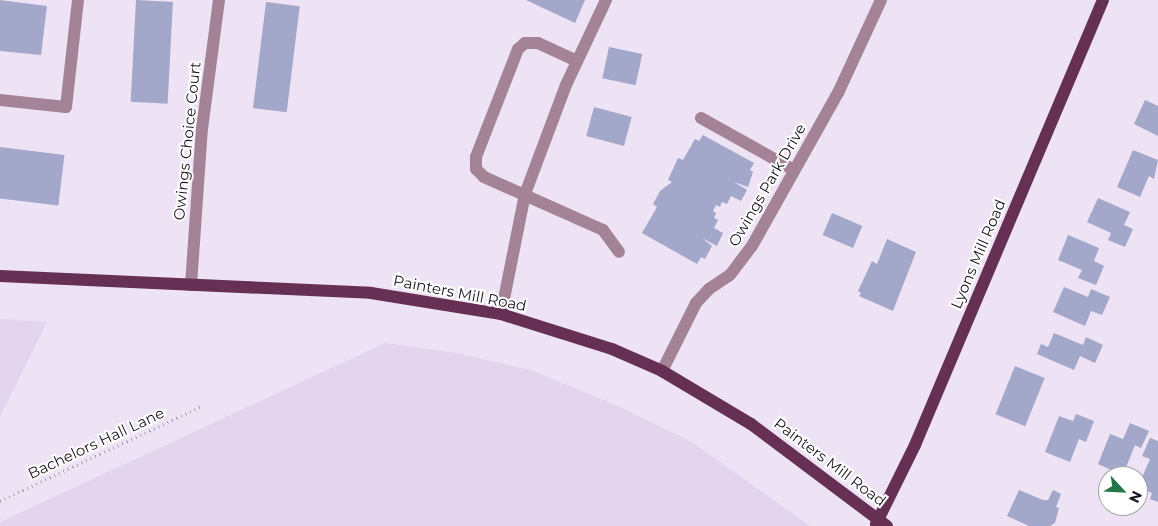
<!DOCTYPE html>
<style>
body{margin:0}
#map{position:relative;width:1158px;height:526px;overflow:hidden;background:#ede3f5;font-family:Montserrat,sans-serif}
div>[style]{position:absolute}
.built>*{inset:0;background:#e3d5ee}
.building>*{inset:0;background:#a3a7c9;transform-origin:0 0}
.path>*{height:3px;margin-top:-1.5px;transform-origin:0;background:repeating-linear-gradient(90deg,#a79fae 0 1px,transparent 0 5px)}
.minor>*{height:12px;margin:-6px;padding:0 6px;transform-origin:6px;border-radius:6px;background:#a48396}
.major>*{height:12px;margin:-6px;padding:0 6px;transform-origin:6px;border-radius:6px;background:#662f54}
span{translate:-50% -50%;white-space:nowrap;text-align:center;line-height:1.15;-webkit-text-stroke:4px #fff;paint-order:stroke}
.street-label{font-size:15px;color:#1a161d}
.north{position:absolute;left:1098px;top:466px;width:50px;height:50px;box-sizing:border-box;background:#fff;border:1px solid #a3a2a5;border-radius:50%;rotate:115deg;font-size:14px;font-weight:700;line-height:20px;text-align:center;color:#1a161d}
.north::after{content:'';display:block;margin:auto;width:18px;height:22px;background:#247648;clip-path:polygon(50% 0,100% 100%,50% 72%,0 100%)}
</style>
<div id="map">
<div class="built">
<i style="clip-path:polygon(0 319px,47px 322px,0 417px)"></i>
<i style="clip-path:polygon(385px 343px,457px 353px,530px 370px,616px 405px,692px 442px,810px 526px,0 526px,0 522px)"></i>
</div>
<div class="building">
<i style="clip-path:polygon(0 0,47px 6px,41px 55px,0 51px)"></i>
<i style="left:136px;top:0;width:37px;height:102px;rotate:3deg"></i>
<i style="clip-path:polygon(526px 0,585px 0,575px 23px)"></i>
<i style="left:266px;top:2px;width:34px;height:107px;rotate:7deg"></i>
<i style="left:609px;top:47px;width:34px;height:32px;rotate:12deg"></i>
<i style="clip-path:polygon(1145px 100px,1158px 106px,1158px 136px,1134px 124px)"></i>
<i style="left:594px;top:107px;width:39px;height:30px;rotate:15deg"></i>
<i style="clip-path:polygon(703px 135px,754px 163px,750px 170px,753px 172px,748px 187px,734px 182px,747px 190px,741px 201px,731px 196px,727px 204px,722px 202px,720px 207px,716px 205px,713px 211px,716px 213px,714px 218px,718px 220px,714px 228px,723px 233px,717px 246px,702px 238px,712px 246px,705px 259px,701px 257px,697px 264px,642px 233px,657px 207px,653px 204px,660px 191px,672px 182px,668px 180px,678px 158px,683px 160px,695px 139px,699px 141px)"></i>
<i style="left:0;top:147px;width:65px;height:51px;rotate:7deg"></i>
<i style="clip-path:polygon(1133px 150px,1158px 160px,1154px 179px,1149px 176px,1140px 197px,1117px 187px)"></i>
<i style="clip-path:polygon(1098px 198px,1130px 212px,1124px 225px,1133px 229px,1125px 247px,1108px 240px,1111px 233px,1087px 222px)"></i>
<i style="left:832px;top:213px;width:33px;height:24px;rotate:23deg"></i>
<i style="clip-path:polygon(1068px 235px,1099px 248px,1094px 261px,1104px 266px,1096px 285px,1078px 278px,1082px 270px,1058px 260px)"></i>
<i style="clip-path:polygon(887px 239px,916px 252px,893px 311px,859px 296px,861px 293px,858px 291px,872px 261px,877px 264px)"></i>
<i style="clip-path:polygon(1064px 287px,1088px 297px,1091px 289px,1110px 297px,1102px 315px,1091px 311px,1085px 326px,1053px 312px)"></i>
<i style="clip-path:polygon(1054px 333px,1083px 345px,1086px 337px,1103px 345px,1095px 363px,1080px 356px,1074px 370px,1037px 354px,1041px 344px,1048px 347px)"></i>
<i style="left:1015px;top:366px;width:32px;height:52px;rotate:22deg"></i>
<i style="clip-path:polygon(1076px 414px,1094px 421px,1086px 442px,1079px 439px,1070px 462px,1045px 452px,1059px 416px,1073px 421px)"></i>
<i style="clip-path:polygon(1130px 423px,1149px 431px,1141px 448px,1135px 445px,1123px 475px,1098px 464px,1110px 434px,1123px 439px)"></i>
<i style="clip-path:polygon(1150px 438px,1158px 441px,1158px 502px,1150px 499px,1152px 493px,1138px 487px,1150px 459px,1142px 456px)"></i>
<i style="clip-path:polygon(1019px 490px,1043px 500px,1048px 500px,1053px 490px,1061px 494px,1056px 507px,1059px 508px,1055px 523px,1050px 526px,1029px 526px,1007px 516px)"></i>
</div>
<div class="path">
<i style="left:0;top:501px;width:223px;rotate:-25.2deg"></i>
</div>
<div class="minor">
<i style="left:577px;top:61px;width:43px;rotate:-155.2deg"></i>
<i style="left:538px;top:43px;width:13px;rotate:180deg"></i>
<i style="left:525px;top:43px;width:9px;rotate:139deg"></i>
<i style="left:518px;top:49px;width:116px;rotate:111.3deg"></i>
<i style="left:476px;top:157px;width:12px;rotate:90deg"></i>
<i style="left:476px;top:169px;width:11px;rotate:45deg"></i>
<i style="left:484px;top:177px;width:130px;rotate:24deg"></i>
<i style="left:603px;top:230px;width:27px;rotate:54deg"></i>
<i style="left:0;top:100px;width:66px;rotate:6.1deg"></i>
<i style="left:66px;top:107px;width:108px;rotate:-83.6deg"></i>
<i style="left:701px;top:118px;width:107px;rotate:29.2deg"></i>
<i style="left:191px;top:285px;width:156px;rotate:-86deg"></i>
<i style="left:202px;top:129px;width:130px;rotate:-82.5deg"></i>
<i style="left:501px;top:314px;width:122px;rotate:-78.7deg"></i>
<i style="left:525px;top:194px;width:116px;rotate:-69.4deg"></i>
<i style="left:566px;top:85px;width:94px;rotate:-64.8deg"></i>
<i style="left:662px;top:371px;width:76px;rotate:-63.4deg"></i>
<i style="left:696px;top:303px;width:19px;rotate:-47deg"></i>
<i style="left:709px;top:289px;width:25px;rotate:-34deg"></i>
<i style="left:730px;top:275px;width:36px;rotate:-53deg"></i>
<i style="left:752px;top:246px;width:176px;rotate:-60.7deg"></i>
<i style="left:838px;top:93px;width:102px;rotate:-65.2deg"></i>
</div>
<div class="major">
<i style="left:0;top:276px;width:371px;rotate:2.6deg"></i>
<i style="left:371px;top:293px;width:132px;rotate:9.2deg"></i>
<i style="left:501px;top:314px;width:116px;rotate:17.5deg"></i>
<i style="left:612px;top:349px;width:55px;rotate:23.7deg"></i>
<i style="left:662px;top:371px;width:104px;rotate:30.8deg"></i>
<i style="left:751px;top:424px;width:170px;rotate:36.9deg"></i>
<i style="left:876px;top:524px;width:88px;rotate:-63.7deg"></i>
<i style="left:915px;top:445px;width:483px;rotate:-67.1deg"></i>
</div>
<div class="street-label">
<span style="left:187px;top:141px;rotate:-84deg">Owings Choice Court</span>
<span style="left:767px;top:185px;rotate:-60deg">Owings Park Drive</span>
<span style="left:978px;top:254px;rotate:-67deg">Lyons Mill Road</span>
<span style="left:460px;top:293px;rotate:11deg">Painters Mill Road</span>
<span style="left:96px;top:443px;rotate:-25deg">Bachelors Hall Lane</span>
<span style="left:830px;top:462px;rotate:37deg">Painters Mill Road</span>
</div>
<div class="north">N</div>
</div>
